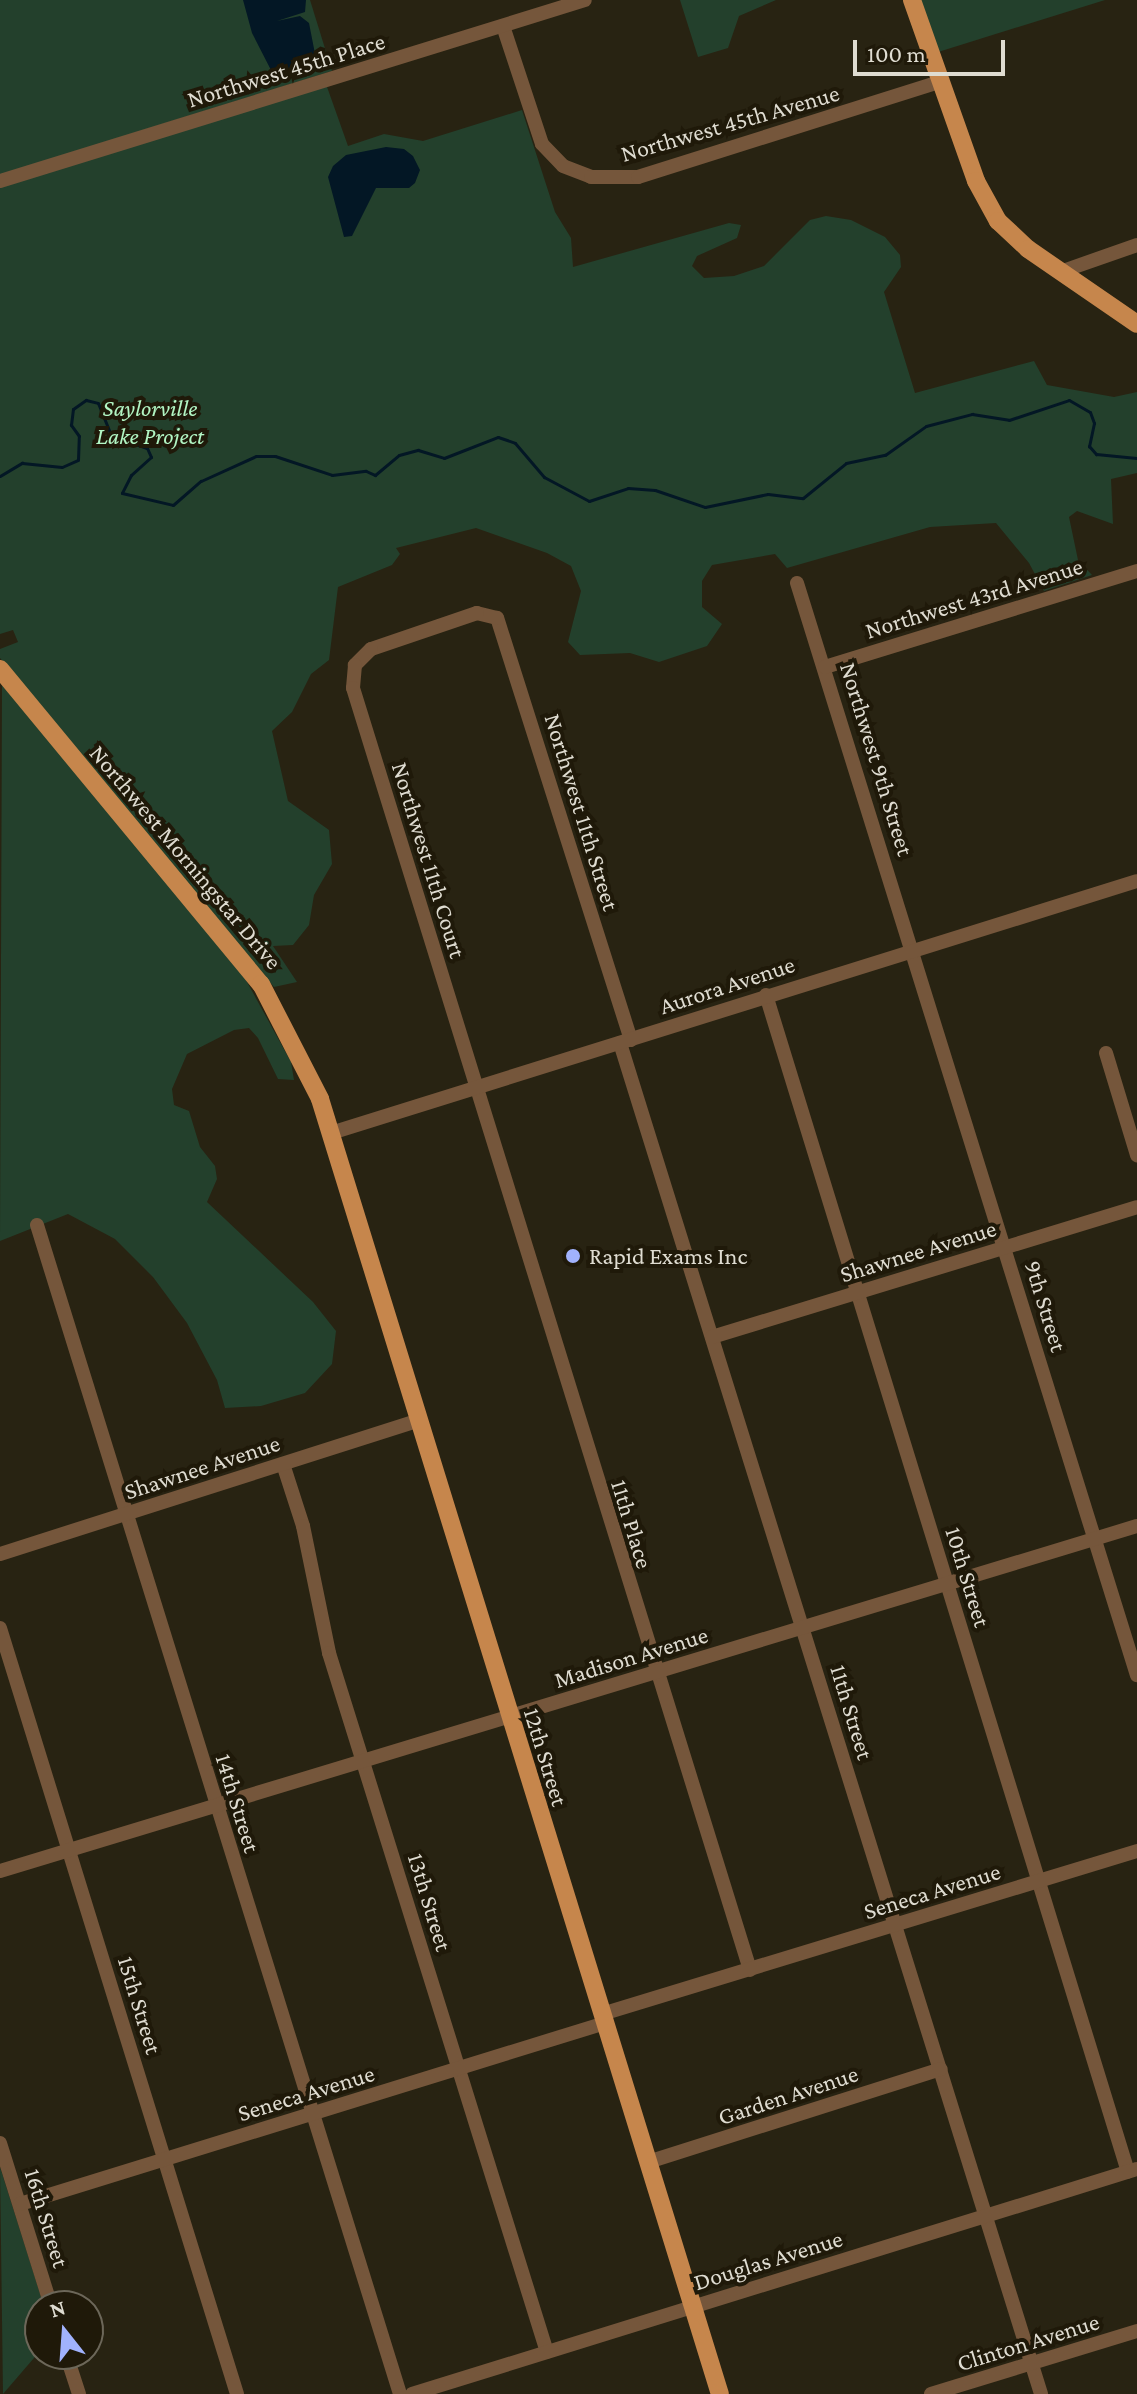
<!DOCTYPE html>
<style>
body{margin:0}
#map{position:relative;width:1137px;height:2394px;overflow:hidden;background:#282312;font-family:"Crimson Pro",serif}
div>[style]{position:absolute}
.green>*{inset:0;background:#23402c}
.water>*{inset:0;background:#031725}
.stream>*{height:3px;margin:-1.5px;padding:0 1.5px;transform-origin:1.5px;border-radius:1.5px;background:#031725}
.minor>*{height:14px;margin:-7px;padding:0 7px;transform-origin:7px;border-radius:7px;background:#75563b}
.major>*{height:18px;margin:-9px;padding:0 9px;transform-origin:9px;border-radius:9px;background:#c6864c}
.dots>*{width:22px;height:22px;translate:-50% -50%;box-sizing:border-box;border:4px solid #1f1909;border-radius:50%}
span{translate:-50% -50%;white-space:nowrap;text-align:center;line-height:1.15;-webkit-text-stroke:8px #1f1909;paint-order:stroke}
.street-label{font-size:24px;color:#dfdcd1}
.park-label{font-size:24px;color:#b2f6c4;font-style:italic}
.poi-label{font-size:24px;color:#dfdcd1}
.left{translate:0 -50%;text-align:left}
.north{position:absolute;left:24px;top:2290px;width:80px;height:80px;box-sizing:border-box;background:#1f1909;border:2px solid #6c6759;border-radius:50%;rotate:343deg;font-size:22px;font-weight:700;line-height:32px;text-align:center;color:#dfdcd1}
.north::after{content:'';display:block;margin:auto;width:28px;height:36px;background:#a1b2fd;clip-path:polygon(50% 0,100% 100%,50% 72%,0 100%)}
.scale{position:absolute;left:853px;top:40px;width:152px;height:36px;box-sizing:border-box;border:4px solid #dfdcd1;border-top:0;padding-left:10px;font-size:24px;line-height:28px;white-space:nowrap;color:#dfdcd1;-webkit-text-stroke:6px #1f1909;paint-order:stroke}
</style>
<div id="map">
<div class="green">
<i style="clip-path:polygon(0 0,310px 0,332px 71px,0 175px)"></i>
<i style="clip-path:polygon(680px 0,776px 0,739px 16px,728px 48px,698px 57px)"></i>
<i style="clip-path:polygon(917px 0,1105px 0,935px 53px)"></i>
<i style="clip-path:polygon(326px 84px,348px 146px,384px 134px,423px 141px,522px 110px,555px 212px,571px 238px,573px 267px,729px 223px,741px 225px,737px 238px,697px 256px,692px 266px,704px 278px,734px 276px,764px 266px,810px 220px,826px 216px,851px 220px,885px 237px,900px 255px,901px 267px,884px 292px,915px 393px,1034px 361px,1047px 385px,1114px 397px,1137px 392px,1137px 473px,1111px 479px,1113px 524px,1077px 511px,1069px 517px,1078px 560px,1092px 575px,1044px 591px,1029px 563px,996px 523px,930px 527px,787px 568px,775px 554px,712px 565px,702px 581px,702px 607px,722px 624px,707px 646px,659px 662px,630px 653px,580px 655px,568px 642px,581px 591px,571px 566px,547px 553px,476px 528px,396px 548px,400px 554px,392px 565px,338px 587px,329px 660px,311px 674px,292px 712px,272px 731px,288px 801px,329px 830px,332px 864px,314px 895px,309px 925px,293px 945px,273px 946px,297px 982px,274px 987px,0 658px,0 649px,18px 642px,13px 630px,0 634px,0 186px)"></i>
<i style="clip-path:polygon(2px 684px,241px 971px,291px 1062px,294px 1080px,278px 1079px,258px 1038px,249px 1028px,234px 1030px,187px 1054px,172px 1089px,174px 1105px,189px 1111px,200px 1147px,215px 1166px,217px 1179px,207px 1202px,313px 1302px,336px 1331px,332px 1364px,305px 1393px,261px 1406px,225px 1408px,217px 1380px,187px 1323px,153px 1277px,115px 1239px,68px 1214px,0 1241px)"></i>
<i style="clip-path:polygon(0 2167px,44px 2306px,40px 2306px,40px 2351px,3px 2394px)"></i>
</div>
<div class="water">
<i style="clip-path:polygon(243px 0,306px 0,305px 12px,277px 21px,300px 16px,309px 23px,317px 64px,273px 74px,252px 33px)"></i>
<i style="clip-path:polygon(386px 147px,404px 149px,413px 156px,420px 170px,415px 183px,409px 188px,376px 188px,352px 236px,344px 237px,328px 177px,333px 166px,346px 155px)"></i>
</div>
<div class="stream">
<i style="left:0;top:476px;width:26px;rotate:-31deg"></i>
<i style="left:22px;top:463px;width:40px;rotate:5.7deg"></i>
<i style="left:62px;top:467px;width:17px;rotate:-24deg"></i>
<i style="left:78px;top:460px;width:24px;rotate:-88deg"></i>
<i style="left:79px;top:436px;width:14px;rotate:-126deg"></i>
<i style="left:71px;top:425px;width:16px;rotate:-83deg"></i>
<i style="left:73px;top:409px;width:16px;rotate:-35deg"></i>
<i style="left:86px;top:400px;width:12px;rotate:14deg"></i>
<i style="left:98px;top:403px;width:35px;rotate:68deg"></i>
<i style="left:111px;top:435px;width:38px;rotate:20deg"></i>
<i style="left:147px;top:448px;width:10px;rotate:66deg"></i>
<i style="left:151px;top:457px;width:27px;rotate:138deg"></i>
<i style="left:131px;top:475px;width:20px;rotate:117deg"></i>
<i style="left:122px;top:493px;width:52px;rotate:13.2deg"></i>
<i style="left:173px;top:505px;width:37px;rotate:-41deg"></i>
<i style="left:201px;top:481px;width:60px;rotate:-24.4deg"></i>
<i style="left:256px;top:456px;width:19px"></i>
<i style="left:275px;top:456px;width:60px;rotate:18.4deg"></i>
<i style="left:332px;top:475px;width:34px;rotate:-7deg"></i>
<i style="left:366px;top:471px;width:10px;rotate:24deg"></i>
<i style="left:375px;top:475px;width:31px;rotate:-40deg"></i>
<i style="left:399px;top:455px;width:20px;rotate:-15deg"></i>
<i style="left:418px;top:450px;width:27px;rotate:17deg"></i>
<i style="left:444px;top:458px;width:58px;rotate:-21.3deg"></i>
<i style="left:498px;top:437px;width:18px;rotate:19deg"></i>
<i style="left:515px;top:443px;width:45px;rotate:49.5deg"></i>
<i style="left:544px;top:477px;width:51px;rotate:28.1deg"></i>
<i style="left:589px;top:501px;width:41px;rotate:-18.4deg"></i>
<i style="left:628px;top:488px;width:27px;rotate:4deg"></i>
<i style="left:655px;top:490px;width:53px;rotate:18.8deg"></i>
<i style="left:705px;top:507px;width:64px;rotate:-11.7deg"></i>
<i style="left:768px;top:494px;width:35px;rotate:7deg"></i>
<i style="left:803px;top:498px;width:55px;rotate:-39.1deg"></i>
<i style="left:846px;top:463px;width:40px;rotate:-12deg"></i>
<i style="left:885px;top:455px;width:50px;rotate:-35.3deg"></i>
<i style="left:926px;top:426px;width:48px;rotate:-14.6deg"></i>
<i style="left:972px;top:414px;width:37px;rotate:9deg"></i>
<i style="left:1009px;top:420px;width:63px;rotate:-18.4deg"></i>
<i style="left:1069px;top:400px;width:24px;rotate:30deg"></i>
<i style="left:1090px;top:412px;width:12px;rotate:70deg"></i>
<i style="left:1094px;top:423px;width:24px;rotate:102deg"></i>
<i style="left:1089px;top:446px;width:11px;rotate:49deg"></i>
<i style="left:1096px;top:454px;width:41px;rotate:5.6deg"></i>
</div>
<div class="minor">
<i style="left:503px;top:26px;width:124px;rotate:71.7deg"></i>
<i style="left:542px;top:144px;width:30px;rotate:46deg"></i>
<i style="left:563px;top:166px;width:30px;rotate:21deg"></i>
<i style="left:591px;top:177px;width:47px"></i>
<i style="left:638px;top:177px;width:317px;rotate:-17.5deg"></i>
<i style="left:0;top:181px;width:612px;rotate:-17.19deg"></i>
<i style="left:1060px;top:272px;width:82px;rotate:-19.3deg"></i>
<i style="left:797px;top:583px;width:1144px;rotate:72.71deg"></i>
<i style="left:825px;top:667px;width:326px;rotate:-17.1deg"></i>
<i style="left:766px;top:995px;width:1231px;rotate:72.9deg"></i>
<i style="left:631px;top:1040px;width:443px;rotate:-107.6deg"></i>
<i style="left:497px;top:618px;width:21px;rotate:-166deg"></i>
<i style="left:477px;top:613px;width:112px;rotate:161.2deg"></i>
<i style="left:371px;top:649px;width:23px;rotate:135deg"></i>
<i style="left:355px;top:665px;width:23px;rotate:95deg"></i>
<i style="left:353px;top:688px;width:1342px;rotate:72.79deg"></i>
<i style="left:620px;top:1043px;width:1415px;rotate:72.69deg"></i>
<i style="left:1106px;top:1053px;width:107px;rotate:73.1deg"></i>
<i style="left:331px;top:1133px;width:844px;rotate:-17.36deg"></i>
<i style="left:37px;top:1225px;width:1224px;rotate:72.75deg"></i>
<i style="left:712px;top:1337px;width:444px;rotate:-17deg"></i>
<i style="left:283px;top:1464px;width:65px;rotate:72.1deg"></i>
<i style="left:303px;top:1526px;width:130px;rotate:78.4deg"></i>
<i style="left:329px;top:1653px;width:732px;rotate:72.68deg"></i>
<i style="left:0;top:1554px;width:439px;rotate:-17.7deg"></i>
<i style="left:0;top:1628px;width:802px;rotate:72.81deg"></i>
<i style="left:0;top:1871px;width:1188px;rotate:-16.88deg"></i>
<i style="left:602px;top:2014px;width:559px;rotate:-16.94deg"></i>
<i style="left:0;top:2143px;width:171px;rotate:72.6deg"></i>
<i style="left:648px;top:2162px;width:307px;rotate:-17.6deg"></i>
<i style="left:20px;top:2204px;width:612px;rotate:-17.19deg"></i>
<i style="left:66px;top:2354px;width:42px;rotate:72deg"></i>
<i style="left:412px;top:2394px;width:759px;rotate:-17.24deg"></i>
<i style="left:931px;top:2394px;width:215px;rotate:-17deg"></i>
</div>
<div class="major">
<i style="left:912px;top:0;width:192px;rotate:70.5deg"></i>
<i style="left:976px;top:181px;width:46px;rotate:61.2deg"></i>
<i style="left:998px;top:221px;width:41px;rotate:43deg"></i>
<i style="left:1028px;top:249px;width:132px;rotate:34.5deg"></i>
<i style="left:0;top:669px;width:409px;rotate:50.4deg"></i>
<i style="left:261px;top:984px;width:129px;rotate:62.8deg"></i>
<i style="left:320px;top:1099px;width:1355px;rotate:72.84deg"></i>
</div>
<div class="dots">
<i style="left:573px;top:1256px;background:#a1b2fd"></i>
</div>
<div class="street-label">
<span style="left:286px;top:70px;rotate:-17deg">Northwest 45th Place</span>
<span style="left:730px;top:123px;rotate:-16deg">Northwest 45th Avenue</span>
<span style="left:974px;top:598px;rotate:-17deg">Northwest 43rd Avenue</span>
<span style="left:877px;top:759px;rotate:73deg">Northwest 9th Street</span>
<span style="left:582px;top:812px;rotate:73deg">Northwest 11th Street</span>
<span style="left:186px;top:857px;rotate:50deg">Northwest Morningstar Drive</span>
<span style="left:429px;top:860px;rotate:73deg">Northwest 11th Court</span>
<span style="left:727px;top:985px;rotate:-18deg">Aurora Avenue</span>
<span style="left:918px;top:1251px;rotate:-17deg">Shawnee Avenue</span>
<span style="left:1046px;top:1306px;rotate:73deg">9th Street</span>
<span style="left:202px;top:1467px;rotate:-18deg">Shawnee Avenue</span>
<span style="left:632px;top:1524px;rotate:73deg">11th Place</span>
<span style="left:968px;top:1577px;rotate:73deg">10th Street</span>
<span style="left:631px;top:1657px;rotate:-17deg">Madison Avenue</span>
<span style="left:852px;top:1712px;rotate:73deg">11th Street</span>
<span style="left:546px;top:1757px;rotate:73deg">12th Street</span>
<span style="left:238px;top:1803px;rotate:73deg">14th Street</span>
<span style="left:932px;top:1891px;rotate:-17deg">Seneca Avenue</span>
<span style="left:430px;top:1902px;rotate:73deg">13th Street</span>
<span style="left:140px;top:2005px;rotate:73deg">15th Street</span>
<span style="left:306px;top:2093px;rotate:-17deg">Seneca Avenue</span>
<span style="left:788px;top:2095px;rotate:-18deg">Garden Avenue</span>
<span style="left:47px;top:2218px;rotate:73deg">16th Street</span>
<span style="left:768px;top:2260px;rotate:-17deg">Douglas Avenue</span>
<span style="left:1028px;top:2342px;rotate:-17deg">Clinton Avenue</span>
</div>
<div class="park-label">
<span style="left:150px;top:422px">Saylorville<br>Lake Project</span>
</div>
<div class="poi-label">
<span class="left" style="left:589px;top:1256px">Rapid Exams Inc</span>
</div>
<div class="north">N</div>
<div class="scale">100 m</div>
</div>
